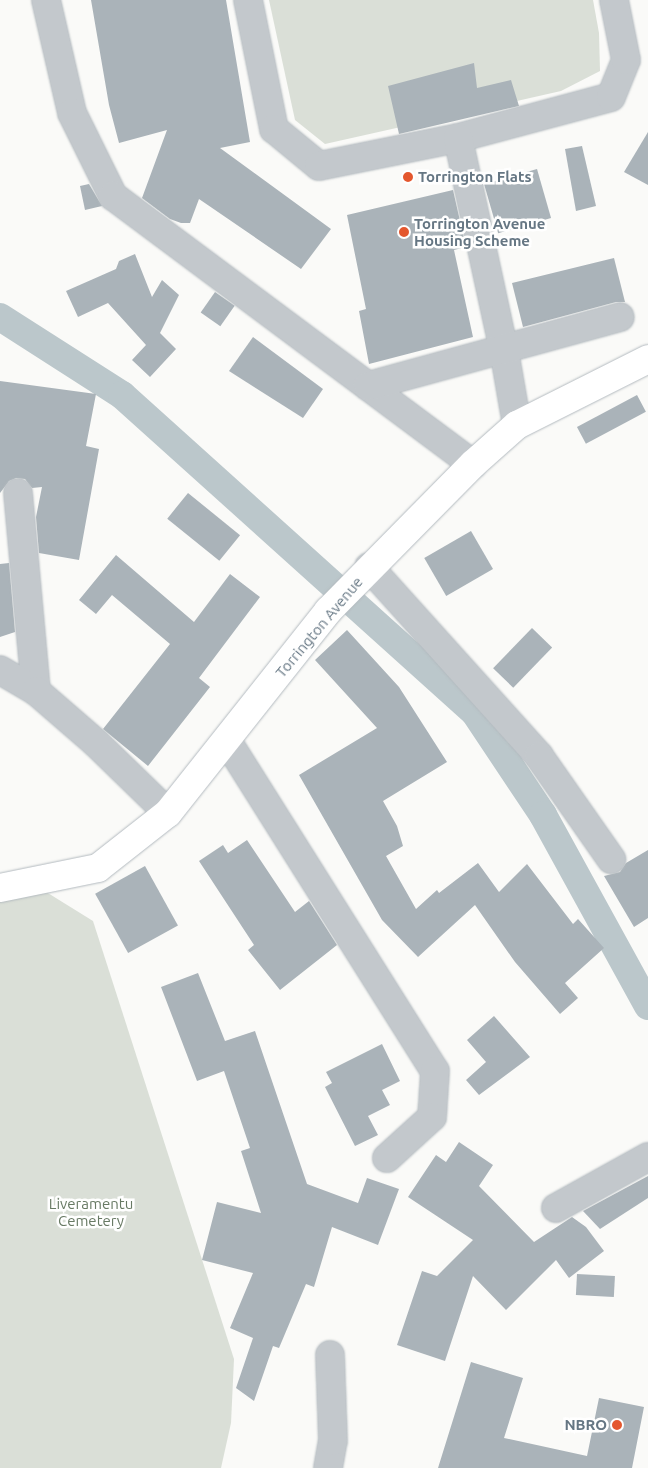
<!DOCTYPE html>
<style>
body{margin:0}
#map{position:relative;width:648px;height:1468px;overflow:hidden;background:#fafaf8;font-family:Ubuntu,sans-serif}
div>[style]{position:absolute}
.green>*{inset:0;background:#dadfd7}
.canal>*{height:28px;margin:-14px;padding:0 14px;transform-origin:14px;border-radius:14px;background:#bbc7cb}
.building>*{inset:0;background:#aab3b9;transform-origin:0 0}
.roads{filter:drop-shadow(0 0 1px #b3babf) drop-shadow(0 0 1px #b3babf)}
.street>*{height:28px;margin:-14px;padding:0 14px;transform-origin:14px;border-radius:14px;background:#c3c8cc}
.secondary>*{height:28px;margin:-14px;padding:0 14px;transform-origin:14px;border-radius:14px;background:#fff}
.dots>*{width:14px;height:14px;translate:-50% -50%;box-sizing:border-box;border:2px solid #fff;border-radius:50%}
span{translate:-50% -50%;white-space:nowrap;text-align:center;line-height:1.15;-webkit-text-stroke:5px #fff;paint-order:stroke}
.poi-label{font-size:15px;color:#657683;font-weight:700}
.left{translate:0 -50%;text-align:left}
.right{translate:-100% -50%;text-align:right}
.street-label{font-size:15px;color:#657683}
.park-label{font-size:15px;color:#687a64}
</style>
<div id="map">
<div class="green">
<i style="clip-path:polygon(269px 0,593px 0,599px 33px,600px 71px,561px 91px,325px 144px,295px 120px)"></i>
<i style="clip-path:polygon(43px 890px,93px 921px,234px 1359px,231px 1423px,221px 1468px,0 1468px,0 901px)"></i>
</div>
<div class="canal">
<i style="left:0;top:317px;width:145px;rotate:32.6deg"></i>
<i style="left:122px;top:395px;width:475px;rotate:42deg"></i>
<i style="left:475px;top:713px;width:123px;rotate:56.3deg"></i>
<i style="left:543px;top:815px;width:218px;rotate:61.2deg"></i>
</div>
<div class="building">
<i style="clip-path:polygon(91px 0,226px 0,250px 142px,220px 148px,331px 229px,301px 269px,199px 199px,190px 223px,181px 223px,170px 219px,142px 198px,167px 130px,119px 143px,109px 105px)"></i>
<i style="clip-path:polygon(474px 63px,477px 88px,511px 80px,519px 106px,399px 134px,388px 86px)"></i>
<i style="clip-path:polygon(648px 132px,648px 185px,624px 172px)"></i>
<i style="clip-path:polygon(582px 146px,596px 206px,576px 211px,565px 149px)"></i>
<i style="left:537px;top:169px;width:51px;height:55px;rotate:74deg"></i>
<i style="clip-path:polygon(89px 184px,102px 206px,85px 210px,80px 186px)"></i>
<i style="clip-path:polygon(453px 190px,465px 243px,461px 244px,462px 248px,454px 250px,473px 337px,369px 364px,359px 311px,366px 309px,347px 215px)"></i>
<i style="clip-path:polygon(135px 254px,152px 297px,162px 280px,179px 295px,160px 333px,176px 349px,150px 377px,132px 360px,146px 345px,108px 303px,78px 317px,66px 291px,116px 269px,119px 261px)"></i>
<i style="clip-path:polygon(614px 258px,625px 302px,616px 302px,523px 327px,512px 283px)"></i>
<i style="left:215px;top:292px;width:24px;height:25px;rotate:35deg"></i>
<i style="clip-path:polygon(253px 337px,323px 389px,303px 418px,229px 371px)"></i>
<i style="clip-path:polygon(0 381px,96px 394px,86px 446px,99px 449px,79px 560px,39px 553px,36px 517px,42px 487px,32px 488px,25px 479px,16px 478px,9px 481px,0 493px)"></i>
<i style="left:637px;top:395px;width:19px;height:68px;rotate:62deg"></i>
<i style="left:188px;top:493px;width:67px;height:33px;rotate:39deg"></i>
<i style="left:471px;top:531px;width:44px;height:54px;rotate:60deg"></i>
<i style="clip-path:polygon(116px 555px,194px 622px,230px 574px,260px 597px,199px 678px,210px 687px,148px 766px,103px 729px,170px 644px,112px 595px,96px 614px,79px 600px)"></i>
<i style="clip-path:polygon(9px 563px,15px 632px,0 637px,0 564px)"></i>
<i style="left:532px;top:628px;width:28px;height:56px;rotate:44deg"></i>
<i style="clip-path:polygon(347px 630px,399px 687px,447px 762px,383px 801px,397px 826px,403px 846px,386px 856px,416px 909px,437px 890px,439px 893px,478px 863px,499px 892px,527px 864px,573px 924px,578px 919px,604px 948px,565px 983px,578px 998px,560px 1014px,515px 962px,475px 905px,418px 957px,382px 920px,299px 775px,377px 728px,315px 660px)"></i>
<i style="clip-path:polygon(247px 840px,295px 912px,309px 901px,337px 945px,280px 990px,248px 950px,254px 945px,199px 861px,223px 845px,228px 853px)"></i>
<i style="clip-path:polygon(648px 850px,648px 918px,634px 927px,604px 876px,620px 872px,626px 863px)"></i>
<i style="left:145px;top:866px;width:68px;height:57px;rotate:61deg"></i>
<i style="clip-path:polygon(198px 973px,225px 1041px,255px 1031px,307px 1184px,358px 1203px,367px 1178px,399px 1189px,378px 1245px,332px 1227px,314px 1287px,306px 1284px,279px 1348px,273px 1346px,254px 1401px,236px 1388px,253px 1338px,230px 1328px,253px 1273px,202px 1260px,217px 1202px,261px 1213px,241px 1151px,250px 1148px,224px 1071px,197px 1081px,161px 987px)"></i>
<i style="clip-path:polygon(494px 1016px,530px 1057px,479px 1095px,466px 1080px,486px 1062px,467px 1040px)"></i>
<i style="clip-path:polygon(382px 1044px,400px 1081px,382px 1090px,390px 1105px,368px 1116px,378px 1135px,355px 1146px,325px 1087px,332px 1083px,326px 1072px)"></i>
<i style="clip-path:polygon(459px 1142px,493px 1165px,479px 1186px,534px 1242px,572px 1217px,586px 1227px,604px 1251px,569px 1278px,556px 1260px,506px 1310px,473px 1276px,445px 1361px,397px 1345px,422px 1271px,437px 1276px,473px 1240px,408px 1197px,436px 1155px,446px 1162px)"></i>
<i style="clip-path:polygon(648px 1176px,648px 1198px,600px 1229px,583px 1211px)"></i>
<i style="left:577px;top:1274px;width:38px;height:21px;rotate:3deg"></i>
<i style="clip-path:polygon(471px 1362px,523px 1378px,504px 1438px,587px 1456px,599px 1398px,644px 1407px,632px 1468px,438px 1468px)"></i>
</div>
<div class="roads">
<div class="street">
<i style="left:46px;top:0;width:116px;rotate:77deg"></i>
<i style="left:72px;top:113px;width:93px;rotate:63.7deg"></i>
<i style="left:113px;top:196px;width:449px;rotate:36.7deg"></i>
<i style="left:248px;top:0;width:132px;rotate:78.6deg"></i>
<i style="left:274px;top:129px;width:58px;rotate:39.4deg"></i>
<i style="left:319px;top:166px;width:142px;rotate:-11.4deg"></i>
<i style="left:458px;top:138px;width:158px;rotate:-15deg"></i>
<i style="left:611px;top:97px;width:40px;rotate:-68deg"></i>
<i style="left:626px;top:60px;width:61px;rotate:-101.3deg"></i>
<i style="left:458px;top:138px;width:217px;rotate:77.8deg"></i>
<i style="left:504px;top:350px;width:76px;rotate:80.2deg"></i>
<i style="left:368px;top:386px;width:261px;rotate:-15.3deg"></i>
<i style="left:18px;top:493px;width:199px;rotate:84.8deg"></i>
<i style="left:369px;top:567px;width:254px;rotate:48deg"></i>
<i style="left:539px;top:756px;width:126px;rotate:55deg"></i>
<i style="left:0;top:670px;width:42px;rotate:30.3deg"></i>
<i style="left:36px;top:691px;width:79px;rotate:40.9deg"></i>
<i style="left:96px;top:743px;width:100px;rotate:44.2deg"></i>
<i style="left:227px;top:741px;width:390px;rotate:57.8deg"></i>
<i style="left:435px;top:1071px;width:46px;rotate:93.7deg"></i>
<i style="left:432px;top:1117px;width:61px;rotate:137.7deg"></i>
<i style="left:556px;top:1208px;width:105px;rotate:-29deg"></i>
<i style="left:328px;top:1468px;width:27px;rotate:-80deg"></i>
<i style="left:333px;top:1441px;width:86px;rotate:-92deg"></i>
</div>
<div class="secondary">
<i style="left:0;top:888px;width:100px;rotate:-11.5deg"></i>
<i style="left:98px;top:868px;width:89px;rotate:-38.2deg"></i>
<i style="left:168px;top:813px;width:258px;rotate:-51.6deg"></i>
<i style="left:328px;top:611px;width:206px;rotate:-45.4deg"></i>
<i style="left:473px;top:464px;width:59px;rotate:-41.6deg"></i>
<i style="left:517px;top:425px;width:147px;rotate:-26.7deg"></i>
</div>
</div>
<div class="dots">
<i style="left:408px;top:177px;background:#e4572e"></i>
<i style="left:404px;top:232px;background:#e4572e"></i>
<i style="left:617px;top:1425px;background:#e4572e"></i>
</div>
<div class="poi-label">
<span class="left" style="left:418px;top:177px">Torrington Flats</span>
<span class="left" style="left:414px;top:232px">Torrington Avenue<br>Housing Scheme</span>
<span class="right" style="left:607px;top:1425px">NBRO</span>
</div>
<div class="street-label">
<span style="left:319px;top:627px;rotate:-50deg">Torrington Avenue</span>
</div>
<div class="park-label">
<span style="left:91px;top:1212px">Liveramentu<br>Cemetery</span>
</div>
</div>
